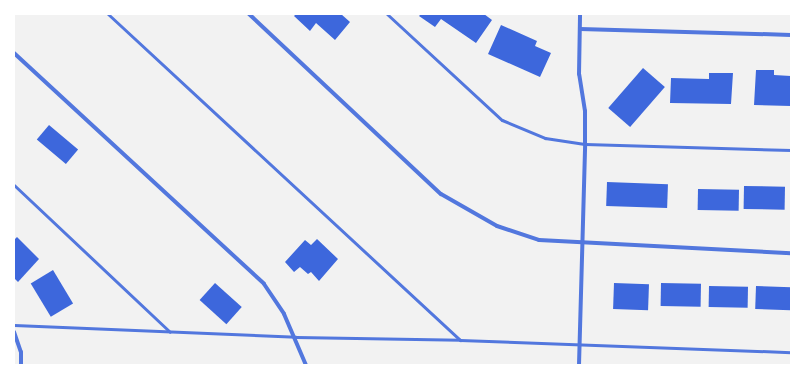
<!DOCTYPE html>
<style>
body{margin:0}
#map{position:relative;width:805px;height:379px;overflow:hidden;background:#f2f2f2;font-family:"DM Sans",sans-serif}
div>[style]{position:absolute}
.building>*{inset:0;background:#3d67dc;transform-origin:0 0}
.service>*{height:3px;margin:-1.5px;padding:0 1.5px;transform-origin:1.5px;border-radius:1.5px;background:#5277de}
.minor>*{height:4px;margin:-2px;padding:0 2px;transform-origin:2px;border-radius:2px;background:#5277de}
span{translate:-50% -50%;white-space:nowrap;text-align:center;line-height:1.15;-webkit-text-stroke:4px #fff;paint-order:stroke}
.frame{position:absolute;inset:0;border:15px solid #fff;pointer-events:none}
</style>
<div id="map">
<div class="building">
<i style="clip-path:polygon(296px 14px,341px 14px,350px 22px,335px 40px,316px 23px,310px 31px,294px 16px)"></i>
<i style="clip-path:polygon(421px 14px,484px 14px,492px 20px,476px 43px,441px 19px,435px 27px,419px 16px)"></i>
<i style="clip-path:polygon(501px 25px,537px 41px,535px 46px,551px 53px,540px 77px,488px 54px)"></i>
<i style="left:643px;top:68px;width:29px;height:53px;rotate:41deg"></i>
<i style="clip-path:polygon(756px 70px,774px 70px,774px 75px,791px 76px,791px 106px,754px 105px)"></i>
<i style="clip-path:polygon(709px 73px,733px 73px,731px 104px,670px 103px,671px 78px,709px 79px)"></i>
<i style="left:49px;top:125px;width:38px;height:19px;rotate:40deg"></i>
<i style="left:607px;top:182px;width:61px;height:24px;rotate:2deg"></i>
<i style="left:744px;top:186px;width:41px;height:23px;rotate:1deg"></i>
<i style="left:698px;top:189px;width:41px;height:21px;rotate:1deg"></i>
<i style="clip-path:polygon(17px 237px,39px 259px,18px 282px,14px 278px,14px 240px)"></i>
<i style="clip-path:polygon(317px 239px,338px 259px,319px 281px,311px 272px,308px 274px,300px 267px,294px 272px,285px 262px,305px 240px,311px 245px)"></i>
<i style="left:53px;top:270px;width:39px;height:26px;rotate:59deg"></i>
<i style="left:215px;top:283px;width:36px;height:23px;rotate:42deg"></i>
<i style="left:614px;top:283px;width:35px;height:26px;rotate:2deg"></i>
<i style="left:661px;top:283px;width:40px;height:23px;rotate:1deg"></i>
<i style="left:709px;top:286px;width:39px;height:21px;rotate:1deg"></i>
<i style="left:756px;top:286px;width:35px;height:23px;rotate:2deg"></i>
</div>
<div class="service">
<i style="left:108px;top:14px;width:480px;rotate:42.8deg"></i>
<i style="left:387px;top:14px;width:156px;rotate:42.7deg"></i>
<i style="left:502px;top:120px;width:47px;rotate:22.7deg"></i>
<i style="left:545px;top:138px;width:40px;rotate:8.5deg"></i>
<i style="left:585px;top:144px;width:206px;rotate:1.7deg"></i>
<i style="left:14px;top:185px;width:214px;rotate:43.3deg"></i>
<i style="left:14px;top:325px;width:282px;rotate:2.4deg"></i>
<i style="left:296px;top:337px;width:164px;rotate:1deg"></i>
<i style="left:460px;top:340px;width:331px;rotate:2.1deg"></i>
</div>
<div class="minor">
<i style="left:249px;top:14px;width:263px;rotate:43.2deg"></i>
<i style="left:441px;top:194px;width:64px;rotate:29.7deg"></i>
<i style="left:497px;top:226px;width:44px;rotate:18.4deg"></i>
<i style="left:539px;top:240px;width:252px;rotate:3deg"></i>
<i style="left:580px;top:29px;width:211px;rotate:1.6deg"></i>
<i style="left:14px;top:53px;width:340px;rotate:42.7deg"></i>
<i style="left:264px;top:284px;width:36px;rotate:56deg"></i>
<i style="left:284px;top:314px;width:56px;rotate:66.7deg"></i>
<i style="left:14px;top:332px;width:21px;rotate:71deg"></i>
<i style="left:21px;top:352px;width:13px;rotate:90deg"></i>
<i style="left:579px;top:365px;width:221px;rotate:-88.4deg"></i>
<i style="left:585px;top:144px;width:33px;rotate:-90deg"></i>
<i style="left:585px;top:111px;width:37px;rotate:-99deg"></i>
<i style="left:579px;top:74px;width:60px;rotate:-89deg"></i>
</div>
<div class="frame"></div>
</div>
